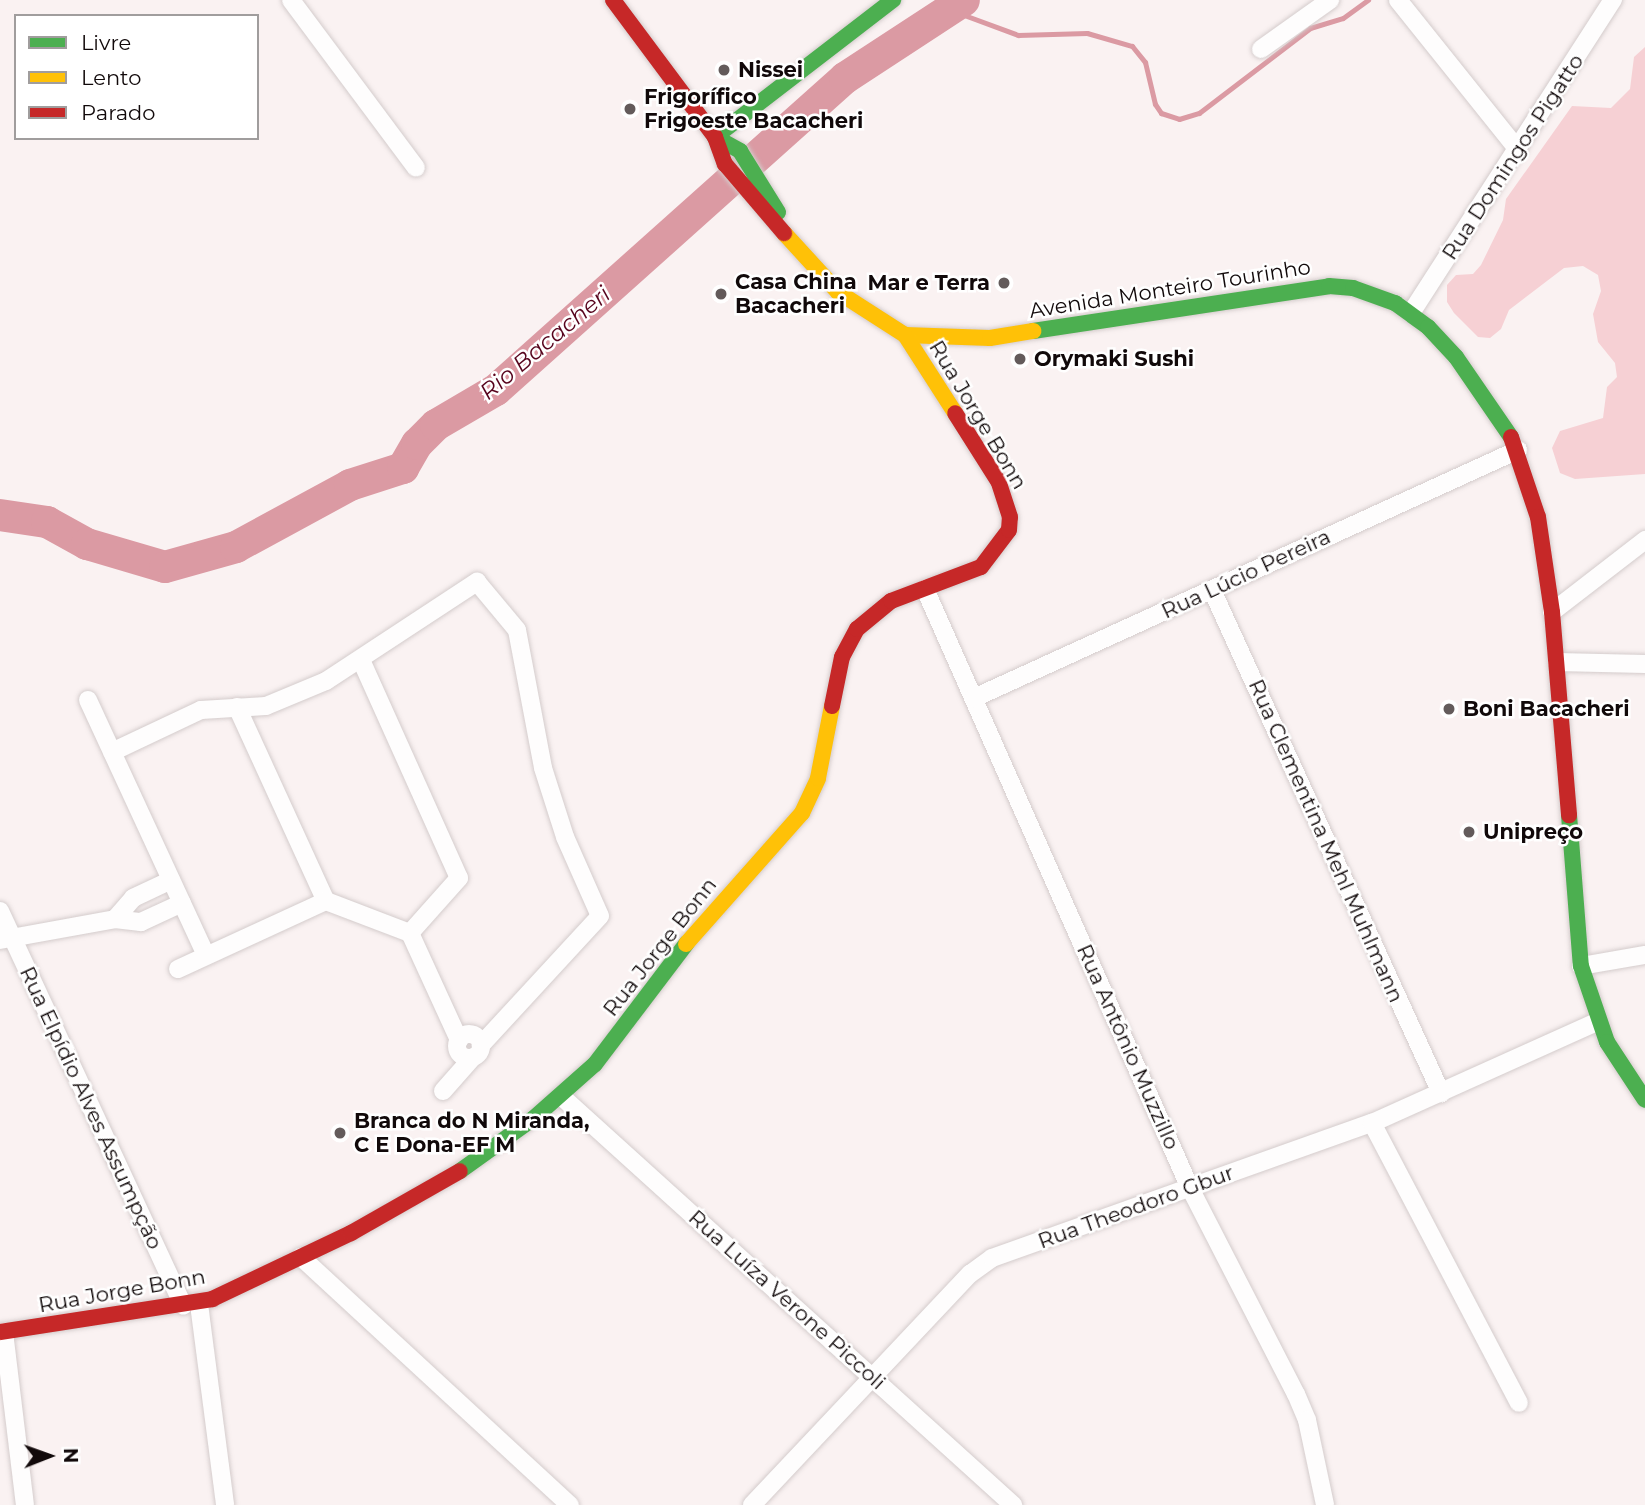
<!DOCTYPE html>
<meta charset="utf-8">
<style>
body{margin:0}
#map{position:relative;width:1645px;height:1505px;overflow:hidden;background:#faf2f2;font-family:Montserrat,sans-serif}
div>[style]{position:absolute}
.green>*{inset:0;background:#f6d0d4}
.stream>*{height:5px;margin:-2.5px;padding:0 2.5px;transform-origin:2.5px;border-radius:2.5px;background:#db9aa3}
.river>*{height:32px;margin:-16px;padding:0 16px;transform-origin:16px;border-radius:16px;background:#db9aa3}
.roads{filter:drop-shadow(0 0 2px #d4cccc) drop-shadow(0 0 2px #d4cccc)}
.street>*{height:18px;margin:-9px;padding:0 9px;transform-origin:9px;border-radius:9px;background:#fefdfd}
.street>.ring{margin:-9px;padding:0;box-sizing:content-box;background:none;border:18px solid #fefdfd;border-radius:50%}
.fast>*{height:16px;margin:-8px;padding:0 8px;transform-origin:8px;border-radius:8px;background:#4caf50}
.slow>*{height:16px;margin:-8px;padding:0 8px;transform-origin:8px;border-radius:8px;background:#ffc107}
.jam>*{height:16px;margin:-8px;padding:0 8px;transform-origin:8px;border-radius:8px;background:#c62828}
.dots>*{width:19px;height:19px;translate:-50% -50%;box-sizing:border-box;border:4px solid #fff;border-radius:50%}
span{translate:-50% -50%;white-space:nowrap;text-align:center;line-height:1.15;-webkit-text-stroke:5px #fff;paint-order:stroke}
.poi-label{font-size:21px;color:#11090a;font-weight:700}
.left{translate:0 -50%;text-align:left}
.right{translate:-100% -50%;text-align:right}
.street-label{font-size:21px;color:#11090a}
.water-label{font-size:23px;color:#57041d;font-style:italic}
.legend{position:absolute;left:14px;top:14px;width:245px;height:126px;box-sizing:border-box;background:#fff;border:2px solid #a09d9d;margin:0;padding:9px 12px;list-style:none;font-size:21px;color:#11090a}
.legend li{display:flex;align-items:center;gap:14px;height:35px}
.legend b{width:35px;border:2px solid #a09d9d}
.north{position:absolute;left:14px;top:1421px;width:70px;height:70px;-webkit-text-stroke:5px #fff;paint-order:stroke;rotate:89deg;font-size:19px;font-weight:700;line-height:28px;text-align:center;color:#11090a}
.north::after{content:'';display:block;margin:auto;width:24px;height:32px;background:#11090a;clip-path:polygon(50% 0,100% 100%,50% 72%,0 100%)}
</style>
<div id="map">
<div class="green">
<i style="clip-path:polygon(1645px 47px,1645px 474px,1575px 479px,1560px 473px,1552px 448px,1560px 431px,1603px 418px,1607px 387px,1617px 377px,1615px 363px,1598px 342px,1593px 314px,1601px 291px,1598px 275px,1583px 266px,1564px 268px,1509px 310px,1501px 329px,1490px 338px,1478px 337px,1454px 313px,1447px 302px,1447px 285px,1456px 275px,1473px 274px,1481px 265px,1503px 220px,1506px 199px,1572px 106px,1611px 108px,1630px 89px,1634px 57px)"></i>
</div>
<div class="stream">
<i style="left:943px;top:13px;width:21px;rotate:5deg"></i>
<i style="left:964px;top:15px;width:58px;rotate:20.3deg"></i>
<i style="left:1018px;top:35px;width:69px;rotate:-1.7deg"></i>
<i style="left:1087px;top:33px;width:47px;rotate:16.1deg"></i>
<i style="left:1132px;top:46px;width:21px;rotate:51deg"></i>
<i style="left:1145px;top:62px;width:43px;rotate:76.6deg"></i>
<i style="left:1155px;top:104px;width:11px;rotate:56deg"></i>
<i style="left:1161px;top:113px;width:19px;rotate:18deg"></i>
<i style="left:1179px;top:119px;width:21px;rotate:-17deg"></i>
<i style="left:1199px;top:113px;width:140px;rotate:-37.4deg"></i>
<i style="left:1310px;top:28px;width:34px;rotate:-17deg"></i>
<i style="left:1343px;top:18px;width:31px;rotate:-36deg"></i>
</div>
<div class="river">
<i style="left:0;top:515px;width:48px;rotate:8.5deg"></i>
<i style="left:47px;top:522px;width:46px;rotate:28.8deg"></i>
<i style="left:87px;top:544px;width:81px;rotate:16.4deg"></i>
<i style="left:165px;top:567px;width:74px;rotate:-15.7deg"></i>
<i style="left:236px;top:547px;width:130px;rotate:-28.5deg"></i>
<i style="left:350px;top:485px;width:56px;rotate:-17.8deg"></i>
<i style="left:403px;top:468px;width:28px;rotate:-60deg"></i>
<i style="left:417px;top:444px;width:27px;rotate:-45deg"></i>
<i style="left:436px;top:425px;width:69px;rotate:-30.3deg"></i>
<i style="left:496px;top:390px;width:468px;rotate:-41.8deg"></i>
<i style="left:845px;top:78px;width:142px;rotate:-33.2deg"></i>
</div>
<div class="roads">
<div class="street">
<i style="left:291px;top:0;width:209px;rotate:53.3deg"></i>
<i style="left:1398px;top:0;width:192px;rotate:51.3deg"></i>
<i style="left:1261px;top:49px;width:85px;rotate:-35.4deg"></i>
<i style="left:1411px;top:313px;width:373px;rotate:-57.2deg"></i>
<i style="left:925px;top:589px;width:655px;rotate:66.14deg"></i>
<i style="left:1190px;top:1188px;width:232px;rotate:62.8deg"></i>
<i style="left:1296px;top:1394px;width:28px;rotate:67deg"></i>
<i style="left:1307px;top:1420px;width:87px;rotate:78deg"></i>
<i style="left:1212px;top:590px;width:553px;rotate:65.52deg"></i>
<i style="left:1552px;top:612px;width:118px;rotate:-37.7deg"></i>
<i style="left:361px;top:660px;width:239px;rotate:65.8deg"></i>
<i style="left:459px;top:878px;width:74px;rotate:131.7deg"></i>
<i style="left:1557px;top:662px;width:88px;rotate:1.3deg"></i>
<i style="left:974px;top:698px;width:598px;rotate:-24.51deg"></i>
<i style="left:88px;top:700px;width:281px;rotate:65.2deg"></i>
<i style="left:237px;top:707px;width:213px;rotate:65.4deg"></i>
<i style="left:112px;top:752px;width:98px;rotate:-25.3deg"></i>
<i style="left:201px;top:710px;width:65px;rotate:-3.5deg"></i>
<i style="left:266px;top:706px;width:65px;rotate:-22.6deg"></i>
<i style="left:326px;top:681px;width:181px;rotate:-33.3deg"></i>
<i style="left:477px;top:582px;width:62px;rotate:50.2deg"></i>
<i style="left:517px;top:630px;width:140px;rotate:79.3deg"></i>
<i style="left:543px;top:768px;width:72px;rotate:72.3deg"></i>
<i style="left:565px;top:837px;width:86px;rotate:66.1deg"></i>
<i style="left:600px;top:916px;width:176px;rotate:132.7deg"></i>
<i style="left:0;top:911px;width:435px;rotate:65.1deg"></i>
<i style="left:115px;top:919px;width:28px;rotate:-49deg"></i>
<i style="left:133px;top:898px;width:42px;rotate:-25.3deg"></i>
<i style="left:0;top:940px;width:117px;rotate:-10.3deg"></i>
<i style="left:115px;top:919px;width:26px;rotate:7deg"></i>
<i style="left:141px;top:922px;width:45px;rotate:-24.9deg"></i>
<i style="left:1581px;top:966px;width:65px;rotate:-9.8deg"></i>
<i style="left:178px;top:969px;width:163px;rotate:-24.7deg"></i>
<i style="left:326px;top:901px;width:90px;rotate:20.9deg"></i>
<i style="left:410px;top:933px;width:118px;rotate:65.4deg"></i>
<i class="ring" style="left:457px;top:1034px;width:6px;height:6px"></i>
<i style="left:443px;top:1091px;width:45px;rotate:-48.6deg"></i>
<i style="left:561px;top:1096px;width:610px;rotate:42.14deg"></i>
<i style="left:1372px;top:1123px;width:316px;rotate:62.3deg"></i>
<i style="left:301px;top:1257px;width:366px;rotate:42.7deg"></i>
<i style="left:199px;top:1304px;width:203px;rotate:82.6deg"></i>
<i style="left:4px;top:1332px;width:174px;rotate:83.1deg"></i>
<i style="left:752px;top:1505px;width:318px;rotate:-46.7deg"></i>
<i style="left:970px;top:1274px;width:27px;rotate:-36deg"></i>
<i style="left:992px;top:1258px;width:403px;rotate:-19.6deg"></i>
<i style="left:1372px;top:1123px;width:247px;rotate:-24.2deg"></i>
</div>
<div class="fast">
<i style="left:715px;top:137px;width:225px;rotate:-37.6deg"></i>
<i style="left:715px;top:137px;width:29px;rotate:29deg"></i>
<i style="left:740px;top:151px;width:72px;rotate:58.1deg"></i>
<i style="left:1033px;top:331px;width:299px;rotate:-8.6deg"></i>
<i style="left:1329px;top:286px;width:24px;rotate:5deg"></i>
<i style="left:1353px;top:288px;width:45px;rotate:19.7deg"></i>
<i style="left:1395px;top:303px;width:41px;rotate:36deg"></i>
<i style="left:1428px;top:327px;width:41px;rotate:47deg"></i>
<i style="left:1456px;top:357px;width:97px;rotate:55.5deg"></i>
<i style="left:1569px;top:815px;width:151px;rotate:85.5deg"></i>
<i style="left:1581px;top:966px;width:80px;rotate:71.1deg"></i>
<i style="left:1607px;top:1042px;width:69px;rotate:56.8deg"></i>
<i style="left:460px;top:1171px;width:91px;rotate:-35.6deg"></i>
<i style="left:534px;top:1118px;width:81px;rotate:-41.5deg"></i>
<i style="left:595px;top:1064px;width:151px;rotate:-52.8deg"></i>
</div>
<div class="slow">
<i style="left:784px;top:233px;width:80px;rotate:47.5deg"></i>
<i style="left:838px;top:292px;width:80px;rotate:32.7deg"></i>
<i style="left:905px;top:335px;width:85px;rotate:2deg"></i>
<i style="left:990px;top:338px;width:44px;rotate:-9.2deg"></i>
<i style="left:905px;top:335px;width:93px;rotate:57.3deg"></i>
<i style="left:686px;top:944px;width:175px;rotate:-48.5deg"></i>
<i style="left:802px;top:813px;width:38px;rotate:-65deg"></i>
<i style="left:818px;top:778px;width:73px;rotate:-79deg"></i>
</div>
<div class="jam">
<i style="left:613px;top:0;width:171px;rotate:53.3deg"></i>
<i style="left:715px;top:137px;width:29px;rotate:70deg"></i>
<i style="left:725px;top:164px;width:91px;rotate:49.5deg"></i>
<i style="left:1511px;top:437px;width:84px;rotate:71.4deg"></i>
<i style="left:1538px;top:517px;width:96px;rotate:81.6deg"></i>
<i style="left:1552px;top:612px;width:204px;rotate:85.2deg"></i>
<i style="left:832px;top:706px;width:50px;rotate:-78.5deg"></i>
<i style="left:842px;top:657px;width:32px;rotate:-62deg"></i>
<i style="left:857px;top:629px;width:44px;rotate:-39.5deg"></i>
<i style="left:891px;top:601px;width:96px;rotate:-20.7deg"></i>
<i style="left:981px;top:567px;width:46px;rotate:-52.9deg"></i>
<i style="left:1009px;top:530px;width:13px;rotate:-86deg"></i>
<i style="left:1010px;top:517px;width:38px;rotate:-108deg"></i>
<i style="left:998px;top:481px;width:80px;rotate:-122.3deg"></i>
<i style="left:0;top:1332px;width:215px;rotate:-8.8deg"></i>
<i style="left:212px;top:1299px;width:154px;rotate:-25.4deg"></i>
<i style="left:351px;top:1233px;width:125px;rotate:-29.6deg"></i>
</div>
</div>
<div class="dots">
<i style="left:724px;top:70px;background:#635b5b"></i>
<i style="left:630px;top:109px;background:#635b5b"></i>
<i style="left:1004px;top:283px;background:#635b5b"></i>
<i style="left:721px;top:294px;background:#635b5b"></i>
<i style="left:1020px;top:359px;background:#635b5b"></i>
<i style="left:1449px;top:709px;background:#635b5b"></i>
<i style="left:1469px;top:832px;background:#635b5b"></i>
<i style="left:340px;top:1133px;background:#635b5b"></i>
</div>
<div class="poi-label">
<span class="left" style="left:738px;top:70px">Nissei</span>
<span class="left" style="left:644px;top:109px">Frigorífico<br>Frigoeste Bacacheri</span>
<span class="left" style="left:735px;top:294px">Casa China<br>Bacacheri</span>
<span class="right" style="left:990px;top:283px">Mar e Terra</span>
<span class="left" style="left:1034px;top:359px">Orymaki Sushi</span>
<span class="left" style="left:1463px;top:709px">Boni Bacacheri</span>
<span class="left" style="left:1483px;top:832px">Unipreço</span>
<span class="left" style="left:354px;top:1133px">Branca do N Miranda,<br>C E Dona-EF M</span>
</div>
<div class="street-label">
<span style="left:1513px;top:157px;rotate:-57deg">Rua Domingos Pigatto</span>
<span style="left:1170px;top:289px;rotate:-9deg">Avenida Monteiro Tourinho</span>
<span style="left:978px;top:415px;rotate:59deg">Rua Jorge Bonn</span>
<span style="left:1246px;top:574px;rotate:-25deg">Rua Lúcio Pereira</span>
<span style="left:1326px;top:841px;rotate:66deg">Rua Clementina Mehl Muhlmann</span>
<span style="left:660px;top:947px;rotate:-52deg">Rua Jorge Bonn</span>
<span style="left:1128px;top:1047px;rotate:66deg">Rua Antônio Muzzillo</span>
<span style="left:91px;top:1108px;rotate:65deg">Rua Elpídio Alves Assumpção</span>
<span style="left:1136px;top:1207px;rotate:-20deg">Rua Theodoro Gbur</span>
<span style="left:122px;top:1291px;rotate:-10deg">Rua Jorge Bonn</span>
<span style="left:787px;top:1300px;rotate:42deg">Rua Luíza Verone Piccoli</span>
</div>
<div class="water-label">
<span style="left:545px;top:343px;rotate:-40deg">Rio Bacacheri</span>
</div>
<ul class="legend">
<li><b style="height:9px;background:#4caf50"></b>Livre</li>
<li><b style="height:9px;background:#ffc107"></b>Lento</li>
<li><b style="height:9px;background:#c62828"></b>Parado</li>
</ul>
<div class="north">N</div>
</div>
